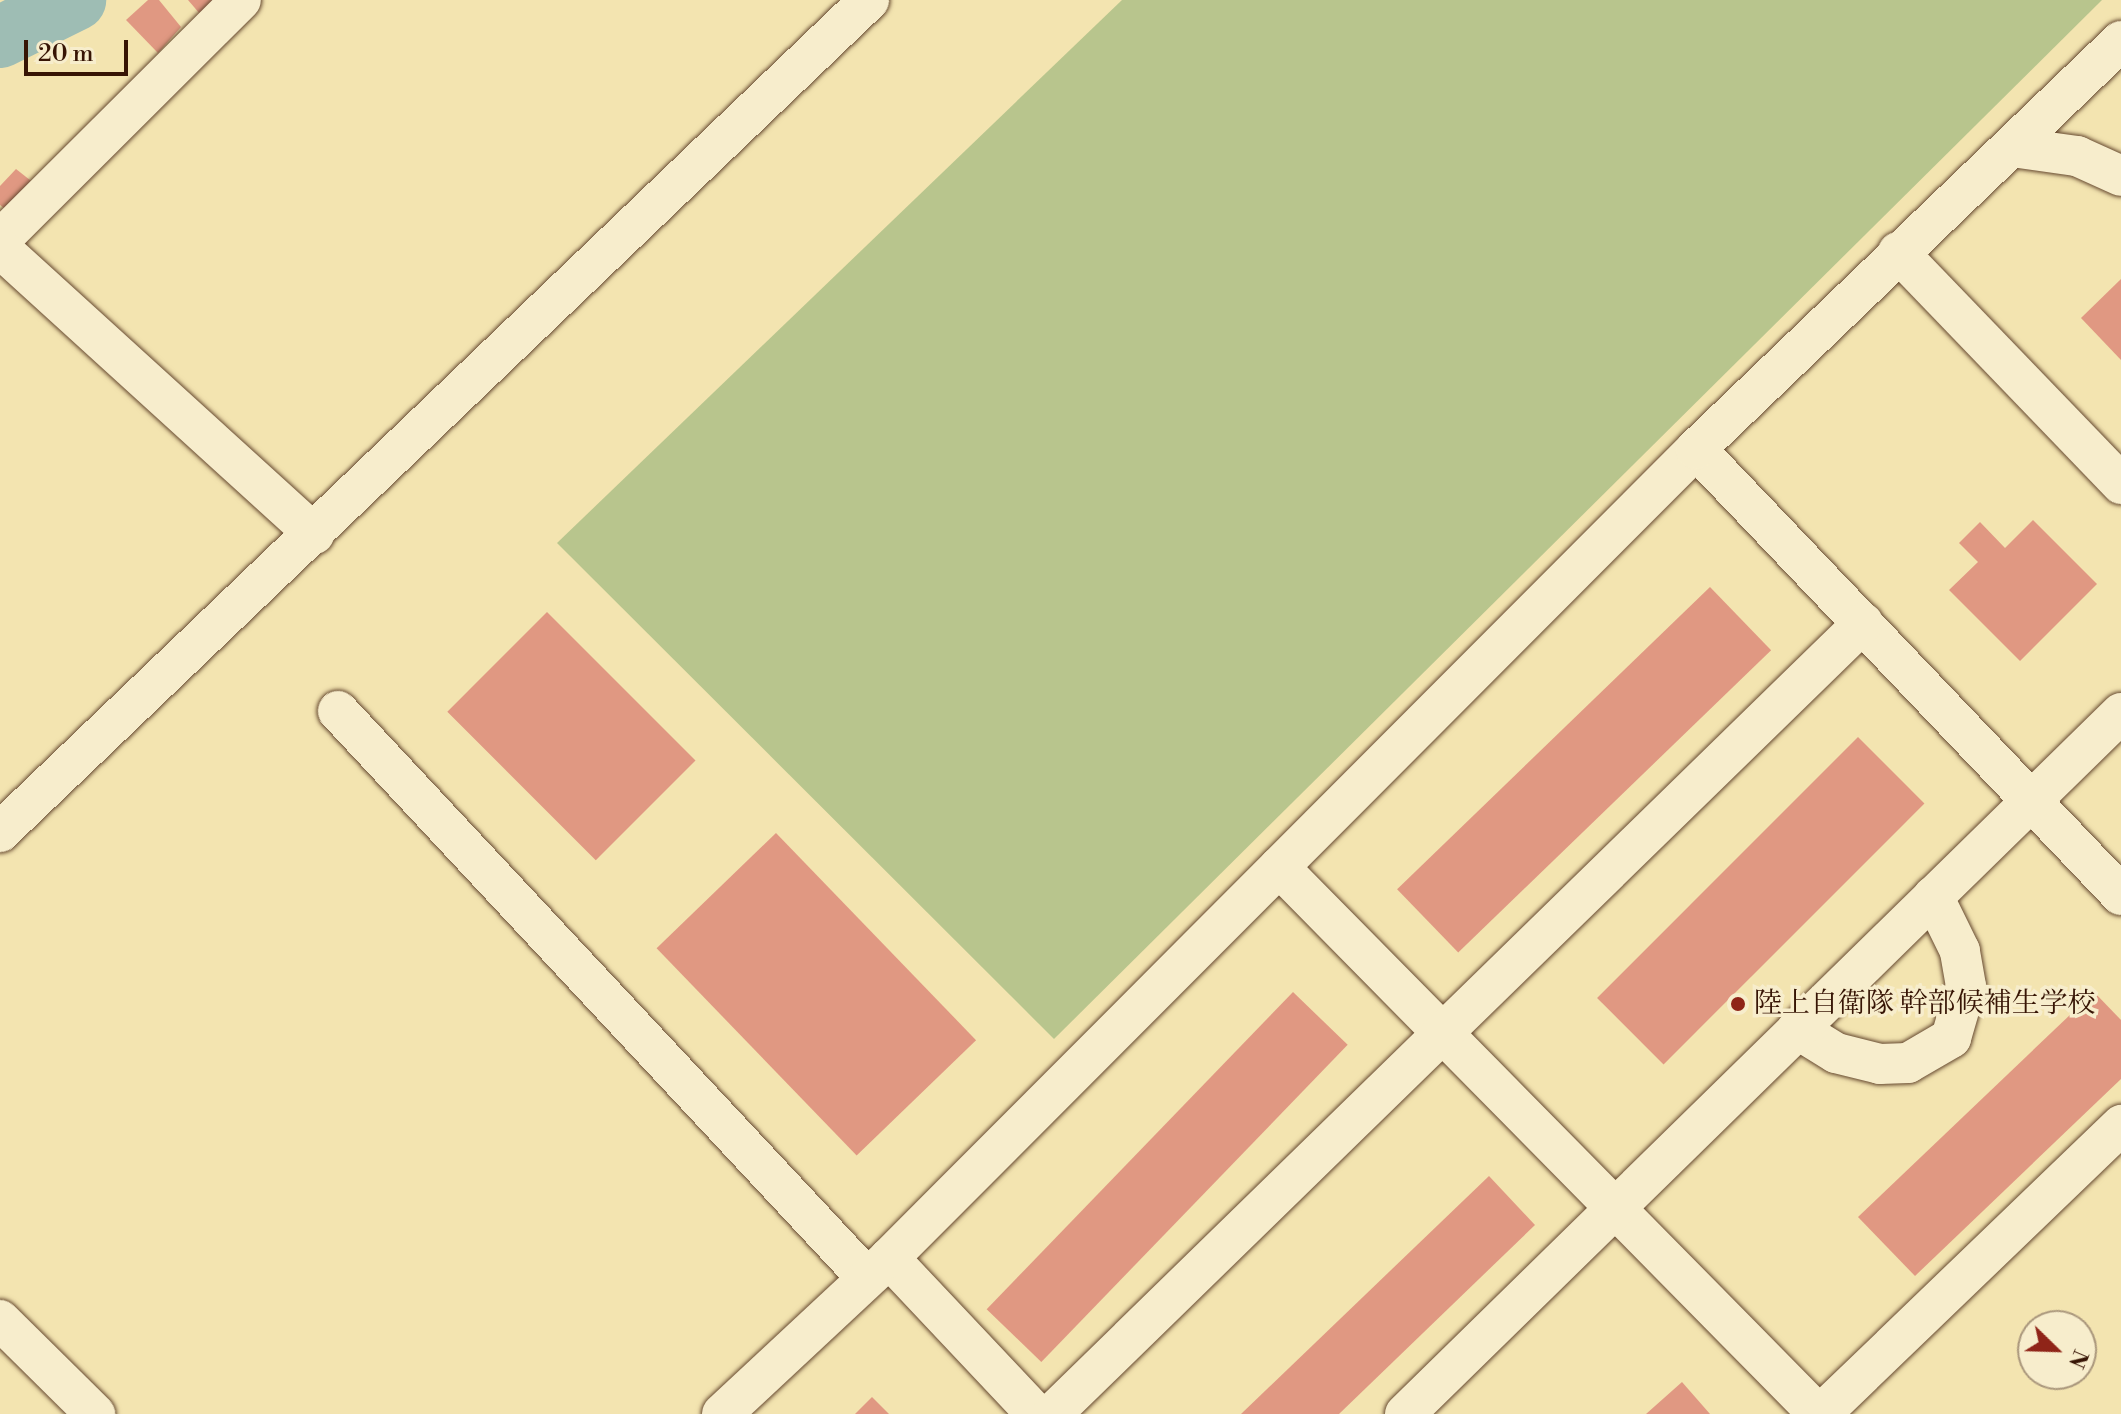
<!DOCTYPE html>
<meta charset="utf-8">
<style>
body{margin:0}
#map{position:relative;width:2121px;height:1414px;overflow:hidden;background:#f3e4b0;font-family:"Libre Bodoni","Noto Serif JP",serif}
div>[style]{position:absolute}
.green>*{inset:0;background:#b8c58d}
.river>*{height:62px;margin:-31px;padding:0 31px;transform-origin:31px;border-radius:31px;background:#9ebdb4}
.building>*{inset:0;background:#e09882;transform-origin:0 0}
.roads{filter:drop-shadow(0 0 2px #664930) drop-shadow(0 0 2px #664930)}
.minor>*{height:40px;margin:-20px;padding:0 20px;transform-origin:20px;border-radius:20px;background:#f7edcc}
.dots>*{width:22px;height:22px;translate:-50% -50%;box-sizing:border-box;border:4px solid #f7edcc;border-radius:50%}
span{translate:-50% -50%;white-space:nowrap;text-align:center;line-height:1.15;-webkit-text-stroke:7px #f7edcc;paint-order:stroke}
.poi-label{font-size:28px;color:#371505}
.left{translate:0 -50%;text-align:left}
.north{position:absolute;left:2017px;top:1310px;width:80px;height:80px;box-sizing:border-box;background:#f7edcc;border:2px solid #aa977c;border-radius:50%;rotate:113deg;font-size:22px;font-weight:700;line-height:32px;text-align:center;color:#371505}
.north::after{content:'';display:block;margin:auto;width:28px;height:36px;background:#8f2418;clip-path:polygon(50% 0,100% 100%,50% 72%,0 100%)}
.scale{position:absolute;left:24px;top:40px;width:104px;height:36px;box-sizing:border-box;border:4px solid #371505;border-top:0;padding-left:10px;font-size:24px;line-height:28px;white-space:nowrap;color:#371505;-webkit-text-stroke:6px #f7edcc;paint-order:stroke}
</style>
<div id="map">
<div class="green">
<i style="clip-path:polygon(1122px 0,2102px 0,1054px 1039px,557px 543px)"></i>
</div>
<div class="river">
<i style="left:0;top:37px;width:84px;rotate:-26.3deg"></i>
</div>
<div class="building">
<i style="clip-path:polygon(148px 0,159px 0,181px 27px,158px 53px,126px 20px)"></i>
<i style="clip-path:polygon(188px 0,215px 0,200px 14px)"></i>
<i style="clip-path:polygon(16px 169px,35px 184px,8px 211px,0 205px,0 186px)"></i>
<i style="clip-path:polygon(2121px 279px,2121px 360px,2081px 318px)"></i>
<i style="clip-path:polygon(2033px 520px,2097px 584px,2020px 661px,1949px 590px,1978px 562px,1959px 543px,1980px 522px,2005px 548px)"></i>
<i style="left:1710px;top:587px;width:88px;height:435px;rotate:46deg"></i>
<i style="left:547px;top:612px;width:210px;height:141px;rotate:45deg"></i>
<i style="left:1858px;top:737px;width:94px;height:369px;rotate:45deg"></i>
<i style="left:776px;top:833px;width:288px;height:166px;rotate:46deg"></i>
<i style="left:1293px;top:992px;width:76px;height:441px;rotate:44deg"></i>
<i style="clip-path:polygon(2094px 992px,2121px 1020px,2121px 1079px,1915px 1276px,1858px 1217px)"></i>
<i style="clip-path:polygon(1489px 1176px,1535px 1225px,1339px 1414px,1241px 1414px)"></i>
<i style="clip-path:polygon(1682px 1382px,1710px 1414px,1646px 1414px)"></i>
<i style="clip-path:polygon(872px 1397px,889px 1414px,855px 1414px)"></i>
</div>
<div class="roads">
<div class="minor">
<i style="left:2012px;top:147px;width:66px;rotate:7.9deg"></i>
<i style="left:2077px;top:156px;width:48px;rotate:24.4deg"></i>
<i style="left:0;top:240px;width:340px;rotate:-44.9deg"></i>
<i style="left:0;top:248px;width:425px;rotate:42.3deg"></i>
<i style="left:1898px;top:252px;width:322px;rotate:46.1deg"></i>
<i style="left:1696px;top:449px;width:616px;rotate:46.38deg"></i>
<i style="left:338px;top:711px;width:773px;rotate:46.99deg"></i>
<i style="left:0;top:832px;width:1203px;rotate:-43.75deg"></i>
<i style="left:1279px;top:867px;width:768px;rotate:45.42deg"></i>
<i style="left:1797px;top:1029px;width:46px;rotate:31.6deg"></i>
<i style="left:1836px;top:1053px;width:45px;rotate:14deg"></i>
<i style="left:1880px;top:1064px;width:28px;rotate:-2deg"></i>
<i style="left:1908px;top:1063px;width:50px;rotate:-30.2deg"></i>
<i style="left:1951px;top:1038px;width:54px;rotate:-73.9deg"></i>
<i style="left:1966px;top:986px;width:36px;rotate:-100deg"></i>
<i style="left:1960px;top:951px;width:61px;rotate:-116.1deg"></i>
<i style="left:889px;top:1258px;width:214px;rotate:46.7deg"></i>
<i style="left:0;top:1320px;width:134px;rotate:44.7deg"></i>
<i style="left:722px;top:1414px;width:229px;rotate:-43deg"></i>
<i style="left:889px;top:1258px;width:1143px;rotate:-45.07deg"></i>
<i style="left:1696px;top:449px;width:589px;rotate:-43.83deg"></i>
<i style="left:1052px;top:1414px;width:1133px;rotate:-44.28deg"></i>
<i style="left:1405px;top:1414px;width:1002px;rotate:-44.39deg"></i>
<i style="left:1821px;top:1414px;width:417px;rotate:-43.9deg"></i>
</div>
</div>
<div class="dots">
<i style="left:1738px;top:1004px;background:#8f2418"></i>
</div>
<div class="poi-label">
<span class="left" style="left:1754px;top:1004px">陸上自衛隊 幹部候補生学校</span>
</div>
<div class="north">N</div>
<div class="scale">20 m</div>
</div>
